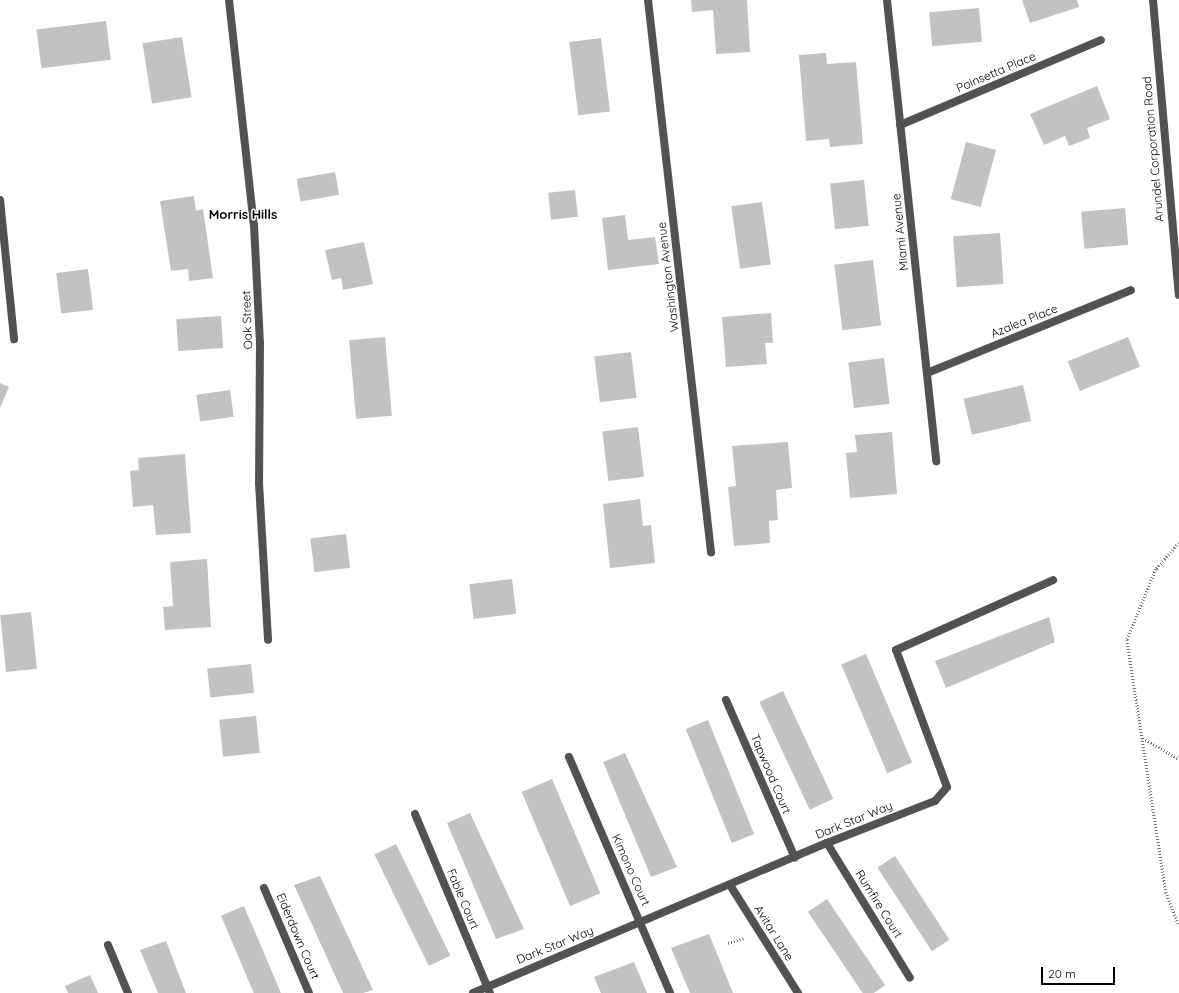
<!DOCTYPE html>
<style>
body{margin:0}
#map{position:relative;width:1179px;height:993px;overflow:hidden;background:#fff;font-family:Quicksand,sans-serif}
div>[style]{position:absolute}
.building>*{inset:0;background:#c2c2c2;transform-origin:0 0}
.path>*{height:2.5px;margin-top:-1.25px;transform-origin:0;background:repeating-linear-gradient(90deg,#747474 0 1px,transparent 0 3px)}
.lane>*{height:8px;margin:-4px;padding:0 4px;transform-origin:4px;border-radius:4px;background:#525252}
.street>*{height:8px;margin:-4px;padding:0 4px;transform-origin:4px;border-radius:4px;background:#525252}
span{translate:-50% -50%;white-space:nowrap;text-align:center;line-height:1.15;-webkit-text-stroke:3px #fff;paint-order:stroke}
.street-label{font-size:12px;color:#000}
.neighbourhood-label{font-size:13px;color:#000;font-weight:700}
.scale{position:absolute;left:1041px;top:967px;width:74px;height:18px;box-sizing:border-box;border:2px solid #000;border-top:0;padding-left:5px;font-size:12px;line-height:14px;white-space:nowrap;color:#000;-webkit-text-stroke:3px #fff;paint-order:stroke}
</style>
<div id="map">
<div class="building">
<i style="clip-path:polygon(691px 0,747px 0,750px 52px,716px 54px,713px 10px,692px 12px)"></i>
<i style="clip-path:polygon(1022px 0,1077px 0,1079px 7px,1030px 23px)"></i>
<i style="left:979px;top:8px;width:34px;height:50px;rotate:85deg"></i>
<i style="left:106px;top:21px;width:39px;height:70px;rotate:83deg"></i>
<i style="left:182px;top:37px;width:61px;height:40px;rotate:81deg"></i>
<i style="left:601px;top:38px;width:74px;height:32px;rotate:83deg"></i>
<i style="clip-path:polygon(826px 53px,827px 64px,856px 62px,863px 144px,830px 147px,829px 139px,806px 141px,799px 55px)"></i>
<i style="clip-path:polygon(1097px 86px,1110px 119px,1087px 128px,1090px 138px,1069px 146px,1065px 136px,1044px 145px,1030px 114px)"></i>
<i style="left:966px;top:142px;width:31px;height:59px;rotate:15deg"></i>
<i style="left:335px;top:172px;width:23px;height:39px;rotate:80deg"></i>
<i style="left:864px;top:180px;width:46px;height:34px;rotate:84deg"></i>
<i style="left:575px;top:190px;width:27px;height:27px;rotate:84deg"></i>
<i style="clip-path:polygon(194px 196px,196px 211px,203px 209px,213px 278px,189px 281px,188px 269px,171px 271px,160px 201px)"></i>
<i style="left:762px;top:202px;width:63px;height:31px;rotate:82deg"></i>
<i style="left:1125px;top:208px;width:37px;height:44px;rotate:85deg"></i>
<i style="clip-path:polygon(625px 215px,628px 240px,655px 237px,659px 264px,608px 270px,602px 218px)"></i>
<i style="left:1000px;top:233px;width:51px;height:47px;rotate:86deg"></i>
<i style="clip-path:polygon(364px 242px,373px 284px,343px 290px,341px 278px,332px 280px,325px 250px)"></i>
<i style="left:873px;top:260px;width:66px;height:39px;rotate:83deg"></i>
<i style="left:88px;top:269px;width:41px;height:32px;rotate:83deg"></i>
<i style="clip-path:polygon(771px 313px,773px 343px,765px 343px,767px 364px,726px 367px,722px 317px)"></i>
<i style="left:221px;top:316px;width:32px;height:45px;rotate:86deg"></i>
<i style="left:385px;top:337px;width:79px;height:36px;rotate:85deg"></i>
<i style="left:1128px;top:337px;width:32px;height:65px;rotate:68deg"></i>
<i style="left:631px;top:352px;width:46px;height:37px;rotate:83deg"></i>
<i style="left:884px;top:358px;width:46px;height:36px;rotate:83deg"></i>
<i style="clip-path:polygon(0 383px,9px 387px,0 408px)"></i>
<i style="left:1023px;top:385px;width:37px;height:61px;rotate:77deg"></i>
<i style="left:230px;top:390px;width:27px;height:34px;rotate:82deg"></i>
<i style="left:638px;top:427px;width:50px;height:36px;rotate:83deg"></i>
<i style="clip-path:polygon(892px 432px,897px 494px,850px 498px,846px 453px,857px 452px,855px 435px)"></i>
<i style="clip-path:polygon(788px 442px,792px 488px,776px 490px,778px 520px,769px 521px,770px 543px,734px 546px,728px 487px,736px 486px,732px 446px)"></i>
<i style="clip-path:polygon(185px 454px,191px 533px,156px 535px,153px 505px,133px 507px,130px 471px,139px 470px,138px 458px)"></i>
<i style="clip-path:polygon(640px 499px,643px 526px,651px 525px,655px 563px,610px 568px,603px 504px)"></i>
<i style="left:346px;top:534px;width:34px;height:36px;rotate:83deg"></i>
<i style="clip-path:polygon(207px 559px,211px 627px,165px 630px,163px 607px,173px 606px,170px 562px)"></i>
<i style="left:512px;top:579px;width:35px;height:43px;rotate:83deg"></i>
<i style="left:31px;top:612px;width:57px;height:31px;rotate:84deg"></i>
<i style="clip-path:polygon(1049px 617px,1055px 642px,946px 688px,935px 661px)"></i>
<i style="left:866px;top:654px;width:118px;height:27px;rotate:67deg"></i>
<i style="left:251px;top:664px;width:29px;height:44px;rotate:84deg"></i>
<i style="left:783px;top:691px;width:119px;height:26px;rotate:65deg"></i>
<i style="left:256px;top:716px;width:37px;height:37px;rotate:84deg"></i>
<i style="left:708px;top:720px;width:123px;height:24px;rotate:68deg"></i>
<i style="clip-path:polygon(625px 753px,677px 867px,651px 877px,603px 762px)"></i>
<i style="left:552px;top:779px;width:124px;height:33px;rotate:67deg"></i>
<i style="clip-path:polygon(470px 813px,524px 929px,496px 939px,447px 823px)"></i>
<i style="left:396px;top:844px;width:124px;height:24px;rotate:64deg"></i>
<i style="left:895px;top:856px;width:100px;height:21px;rotate:57deg"></i>
<i style="clip-path:polygon(320px 876px,373px 990px,363px 993px,343px 993px,294px 885px)"></i>
<i style="left:827px;top:899px;width:104px;height:23px;rotate:56deg"></i>
<i style="left:244px;top:906px;width:95px;height:25px;rotate:67deg"></i>
<i style="clip-path:polygon(709px 934px,733px 993px,690px 993px,671px 948px)"></i>
<i style="clip-path:polygon(166px 941px,186px 993px,158px 993px,140px 950px)"></i>
<i style="clip-path:polygon(634px 962px,647px 993px,601px 993px,594px 977px)"></i>
<i style="clip-path:polygon(90px 975px,98px 993px,68px 993px,65px 986px)"></i>
</div>
<div class="path">
<i style="left:1179px;top:543px;width:35px;rotate:131deg"></i>
<i style="left:1156px;top:569px;width:77px;rotate:112.2deg"></i>
<i style="left:1127px;top:640px;width:255px;rotate:81.2deg"></i>
<i style="left:1166px;top:892px;width:36px;rotate:69deg"></i>
<i style="left:1143px;top:738px;width:42px;rotate:30.3deg"></i>
<i style="left:728px;top:943px;width:17px;rotate:-17deg"></i>
</div>
<div class="lane">
<i style="left:0;top:200px;width:140px;rotate:84.2deg"></i>
</div>
<div class="street">
<i style="left:229px;top:0;width:226px;rotate:83.7deg"></i>
<i style="left:254px;top:225px;width:118px;rotate:87.1deg"></i>
<i style="left:260px;top:343px;width:140px;rotate:90.4deg"></i>
<i style="left:259px;top:483px;width:157px;rotate:86.7deg"></i>
<i style="left:648px;top:0;width:556px;rotate:83.49deg"></i>
<i style="left:887px;top:0;width:464px;rotate:83.9deg"></i>
<i style="left:1153px;top:0;width:296px;rotate:85deg"></i>
<i style="left:900px;top:125px;width:218px;rotate:-22.9deg"></i>
<i style="left:927px;top:373px;width:220px;rotate:-22.1deg"></i>
<i style="left:726px;top:700px;width:172px;rotate:66.4deg"></i>
<i style="left:569px;top:757px;width:257px;rotate:66.8deg"></i>
<i style="left:415px;top:814px;width:194px;rotate:67.3deg"></i>
<i style="left:827px;top:843px;width:158px;rotate:58.4deg"></i>
<i style="left:730px;top:885px;width:128px;rotate:57.8deg"></i>
<i style="left:264px;top:888px;width:114px;rotate:66.8deg"></i>
<i style="left:108px;top:945px;width:52px;rotate:67.4deg"></i>
<i style="left:473px;top:993px;width:384px;rotate:-23deg"></i>
<i style="left:827px;top:843px;width:116px;rotate:-21.3deg"></i>
<i style="left:935px;top:801px;width:18px;rotate:-49deg"></i>
<i style="left:947px;top:787px;width:146px;rotate:-110.4deg"></i>
<i style="left:896px;top:650px;width:172px;rotate:-24deg"></i>
</div>
<div class="street-label">
<span style="left:996px;top:72px;rotate:-23deg">Poinsetta Place</span>
<span style="left:1153px;top:149px;rotate:-95deg">Arundel Corporation Road</span>
<span style="left:900px;top:232px;rotate:-96deg">Miami Avenue</span>
<span style="left:668px;top:277px;rotate:-97deg">Washington Avenue</span>
<span style="left:247px;top:320px;rotate:-92deg">Oak Street</span>
<span style="left:1024px;top:321px;rotate:-22deg">Azalea Place</span>
<span style="left:771px;top:774px;rotate:67deg">Tapwood Court</span>
<span style="left:854px;top:820px;rotate:-22deg">Dark Star Way</span>
<span style="left:631px;top:870px;rotate:66deg">Kimono Court</span>
<span style="left:463px;top:899px;rotate:67deg">Fable Court</span>
<span style="left:879px;top:904px;rotate:58deg">Rumfire Court</span>
<span style="left:774px;top:933px;rotate:58deg">Avitar Lane</span>
<span style="left:298px;top:936px;rotate:67deg">Eiderdown Court</span>
<span style="left:555px;top:945px;rotate:-22deg">Dark Star Way</span>
</div>
<div class="neighbourhood-label">
<span style="left:243px;top:214px">Morris Hills</span>
</div>
<div class="scale">20 m</div>
</div>
